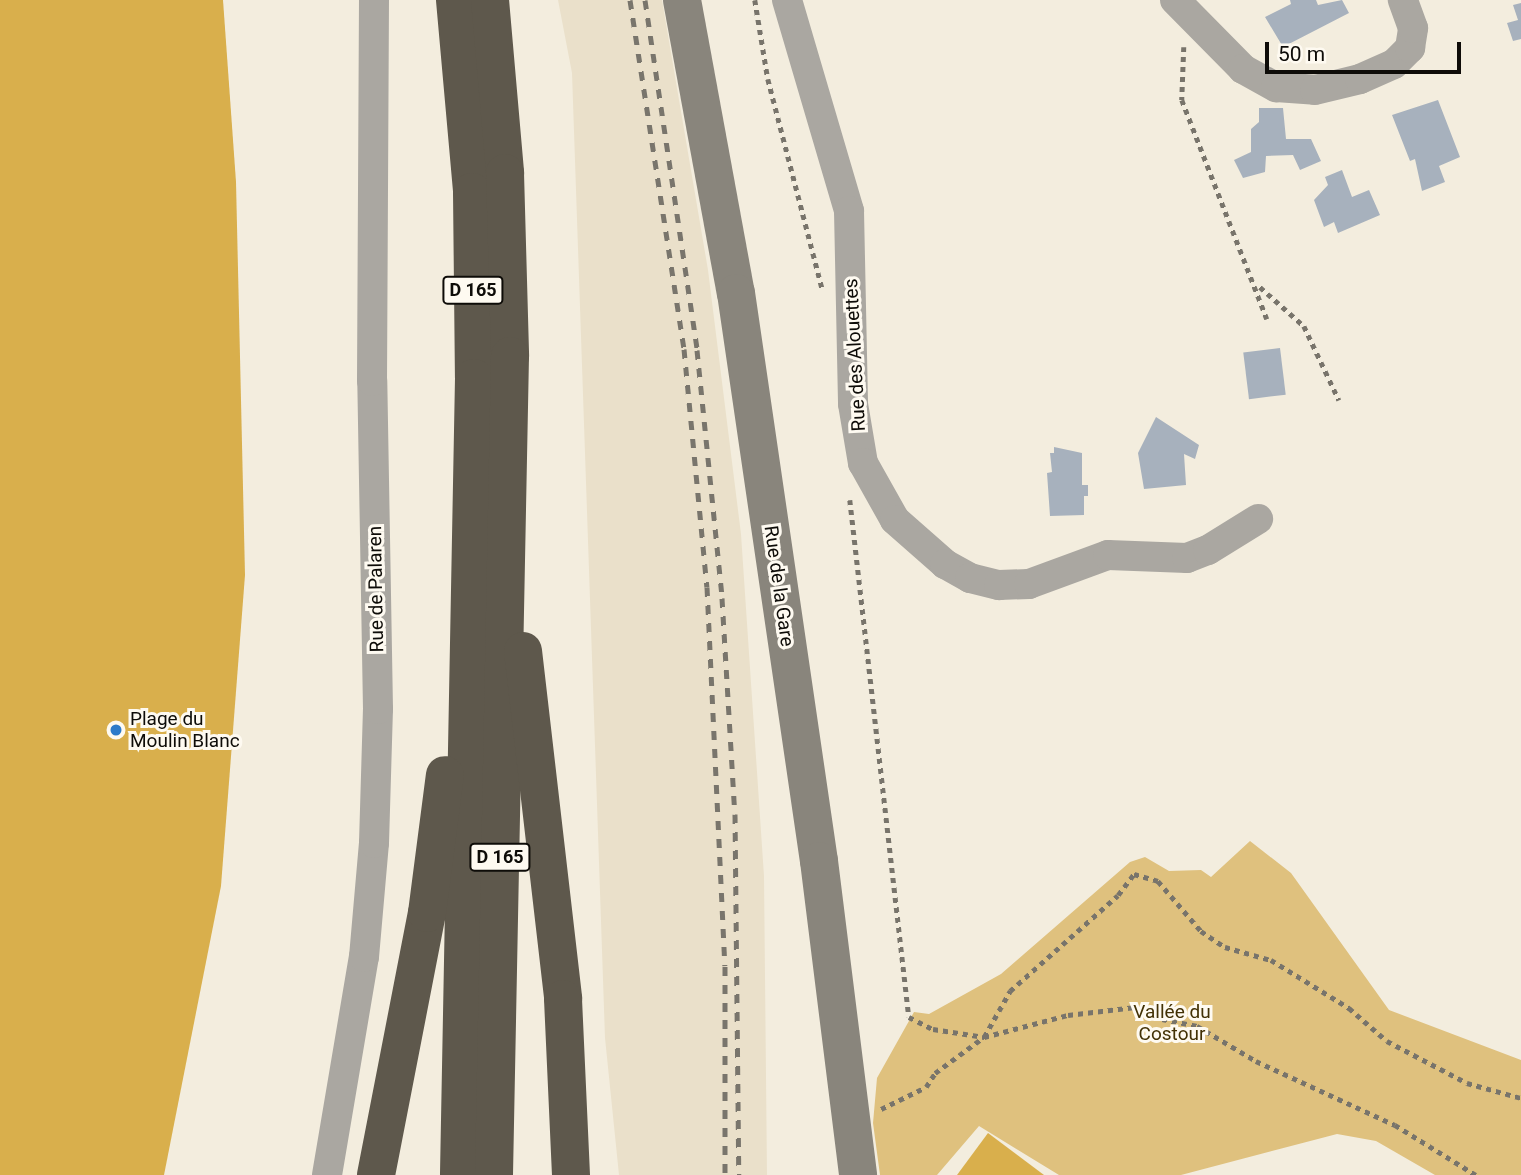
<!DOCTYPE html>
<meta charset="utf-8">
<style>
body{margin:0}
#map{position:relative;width:1521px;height:1175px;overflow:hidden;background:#f3edde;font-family:Roboto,sans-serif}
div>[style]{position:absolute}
.built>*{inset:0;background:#eae0ca}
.green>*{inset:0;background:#dfc17e}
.water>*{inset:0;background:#d9af4c}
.building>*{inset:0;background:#a7b1bd;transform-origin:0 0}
.path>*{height:4.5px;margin-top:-2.25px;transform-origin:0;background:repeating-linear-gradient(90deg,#78746b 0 5px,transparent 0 10px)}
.street>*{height:30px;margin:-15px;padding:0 15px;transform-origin:15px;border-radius:15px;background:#aaa7a1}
.secondary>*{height:38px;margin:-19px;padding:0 19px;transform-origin:19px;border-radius:19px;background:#89857c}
.highway>*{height:38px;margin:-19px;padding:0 19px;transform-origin:19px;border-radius:19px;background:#5e584c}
.rail>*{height:5px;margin-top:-2.5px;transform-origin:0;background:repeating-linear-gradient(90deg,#79756c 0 9px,transparent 0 18px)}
.dots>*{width:19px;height:19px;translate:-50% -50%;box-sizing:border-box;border:4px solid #fefaf1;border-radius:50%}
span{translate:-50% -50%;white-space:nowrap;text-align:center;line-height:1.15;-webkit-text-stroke:6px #fefaf1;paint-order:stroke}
.shield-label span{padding:2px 5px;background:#fefaf1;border:2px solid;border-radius:5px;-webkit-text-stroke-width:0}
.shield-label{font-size:18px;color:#0e0c08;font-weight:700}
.street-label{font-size:19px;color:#0e0c08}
.poi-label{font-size:19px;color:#0e0c08}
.left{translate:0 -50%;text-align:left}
.park-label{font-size:19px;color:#423105}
.scale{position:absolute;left:1265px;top:42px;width:196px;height:32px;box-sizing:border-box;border:4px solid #0e0c08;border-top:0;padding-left:9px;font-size:21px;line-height:24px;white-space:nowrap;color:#0e0c08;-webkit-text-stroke:5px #fefaf1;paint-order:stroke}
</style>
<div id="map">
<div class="built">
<div style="clip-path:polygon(558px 0,662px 0,708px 270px,741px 534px,764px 876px,767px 1175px,619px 1175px,605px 1038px,572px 73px)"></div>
</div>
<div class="green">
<div style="clip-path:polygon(1250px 841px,1291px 873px,1389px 1010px,1521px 1060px,1521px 1175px,1435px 1175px,1376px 1141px,1337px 1134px,1181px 1175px,1059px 1175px,979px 1126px,937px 1175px,880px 1175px,873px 1123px,877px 1078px,914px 1012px,929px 1014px,1001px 974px,1130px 862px,1145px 857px,1169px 871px,1201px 870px,1211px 877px)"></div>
</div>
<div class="water">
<div style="clip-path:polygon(0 0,223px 0,236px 182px,245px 575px,221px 886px,164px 1175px,0 1175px)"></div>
<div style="clip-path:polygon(988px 1133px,1044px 1175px,957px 1175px)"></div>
</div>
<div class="building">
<div style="clip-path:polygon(1290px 0,1316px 0,1318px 5px,1342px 0,1349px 13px,1283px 47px,1265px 17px,1291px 4px)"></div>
<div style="clip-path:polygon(1521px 3px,1521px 39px,1513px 41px,1507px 23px,1518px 20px,1513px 5px)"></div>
<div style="clip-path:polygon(1438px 100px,1460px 157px,1439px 166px,1445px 182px,1422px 191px,1415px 159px,1410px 161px,1392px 115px)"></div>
<div style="clip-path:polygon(1259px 108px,1283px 108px,1286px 139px,1311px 139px,1321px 161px,1300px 170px,1293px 155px,1266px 156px,1265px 172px,1243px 178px,1234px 160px,1251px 152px,1251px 129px,1259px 122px)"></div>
<div style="clip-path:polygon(1342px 170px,1352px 197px,1369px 190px,1380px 215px,1338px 233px,1334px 222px,1324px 227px,1314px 200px,1328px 185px,1325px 177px)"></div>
<div style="left:1280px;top:348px;width:47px;height:37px;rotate:83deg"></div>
<div style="clip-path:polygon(1156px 417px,1199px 445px,1195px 459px,1184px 454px,1186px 485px,1144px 489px,1138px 453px)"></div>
<div style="clip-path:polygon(1054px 447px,1082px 453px,1082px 485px,1088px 485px,1088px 496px,1084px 496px,1084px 515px,1050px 516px,1047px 473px,1052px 472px,1050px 453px,1054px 453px)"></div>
</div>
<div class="path">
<div style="left:755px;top:0;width:80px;rotate:80.7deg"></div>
<div style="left:768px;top:79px;width:216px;rotate:75.5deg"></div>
<div style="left:1184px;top:47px;width:53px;rotate:92.2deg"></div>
<div style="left:1182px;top:100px;width:235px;rotate:68.8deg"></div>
<div style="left:1260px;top:287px;width:59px;rotate:41.6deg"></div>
<div style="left:1304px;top:326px;width:82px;rotate:64.7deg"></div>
<div style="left:850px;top:500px;width:520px;rotate:83.49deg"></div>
<div style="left:909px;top:1017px;width:27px;rotate:27deg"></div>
<div style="left:933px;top:1029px;width:52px;rotate:8.9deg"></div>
<div style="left:984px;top:1037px;width:87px;rotate:-14.7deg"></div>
<div style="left:1068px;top:1015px;width:68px;rotate:-6.7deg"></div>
<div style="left:1136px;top:1007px;width:29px;rotate:25deg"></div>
<div style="left:1162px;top:1019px;width:36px;rotate:11deg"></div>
<div style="left:1197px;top:1026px;width:69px;rotate:30.7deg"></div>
<div style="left:1256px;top:1061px;width:153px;rotate:24.7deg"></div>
<div style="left:1395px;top:1125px;width:95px;rotate:31.7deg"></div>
<div style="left:881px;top:1109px;width:50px;rotate:-26.1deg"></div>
<div style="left:926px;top:1087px;width:17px;rotate:-57deg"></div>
<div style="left:935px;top:1073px;width:61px;rotate:-36.3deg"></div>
<div style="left:984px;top:1037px;width:53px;rotate:-60.5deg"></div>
<div style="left:1010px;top:991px;width:144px;rotate:-41.6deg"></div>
<div style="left:1118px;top:895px;width:26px;rotate:-53deg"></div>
<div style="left:1134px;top:874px;width:25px;rotate:16deg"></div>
<div style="left:1158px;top:881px;width:66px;rotate:49.3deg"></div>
<div style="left:1201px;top:931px;width:29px;rotate:34deg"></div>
<div style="left:1225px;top:947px;width:48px;rotate:15.8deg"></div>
<div style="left:1271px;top:960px;width:92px;rotate:31.6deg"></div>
<div style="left:1349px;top:1008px;width:50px;rotate:41deg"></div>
<div style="left:1387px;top:1041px;width:90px;rotate:27.7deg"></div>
<div style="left:1467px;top:1083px;width:56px;rotate:15.5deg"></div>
</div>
<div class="street">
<div style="left:787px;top:0;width:220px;rotate:73.6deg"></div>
<div style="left:849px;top:211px;width:193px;rotate:88.8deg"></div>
<div style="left:853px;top:404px;width:60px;rotate:80.4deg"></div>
<div style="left:863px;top:463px;width:65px;rotate:60.7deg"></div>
<div style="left:895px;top:520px;width:67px;rotate:41.3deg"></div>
<div style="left:945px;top:564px;width:29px;rotate:29deg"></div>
<div style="left:970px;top:578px;width:30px;rotate:14deg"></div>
<div style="left:999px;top:585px;width:30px;rotate:-2deg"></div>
<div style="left:1029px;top:584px;width:84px;rotate:-20.2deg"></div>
<div style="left:1108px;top:555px;width:79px;rotate:2.2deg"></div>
<div style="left:1187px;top:558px;width:22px;rotate:-21deg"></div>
<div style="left:1208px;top:550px;width:59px;rotate:-31.8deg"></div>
<div style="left:1175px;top:0;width:97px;rotate:45.4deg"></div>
<div style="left:1243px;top:69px;width:38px;rotate:29deg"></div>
<div style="left:1276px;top:87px;width:39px;rotate:4deg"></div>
<div style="left:1315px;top:90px;width:46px;rotate:-13.7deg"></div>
<div style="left:1360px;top:79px;width:37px;rotate:-24deg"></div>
<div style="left:1394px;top:64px;width:23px;rotate:-45deg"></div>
<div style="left:1410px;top:48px;width:20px;rotate:-81deg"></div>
<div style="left:1413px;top:28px;width:30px;rotate:-110deg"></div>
<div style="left:327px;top:1175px;width:221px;rotate:-80.4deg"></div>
<div style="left:364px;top:957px;width:114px;rotate:-85deg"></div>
<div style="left:374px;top:843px;width:134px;rotate:-88.3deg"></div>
<div style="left:378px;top:709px;width:328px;rotate:-91deg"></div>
<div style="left:372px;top:381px;width:381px;rotate:-89.7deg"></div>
</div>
<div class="secondary">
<div style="left:682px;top:0;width:298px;rotate:79.6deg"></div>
<div style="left:736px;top:293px;width:574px;rotate:81.69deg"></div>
<div style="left:819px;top:861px;width:316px;rotate:82.9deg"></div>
</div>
<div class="highway">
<div style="left:455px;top:0;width:193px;rotate:84.9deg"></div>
<div style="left:472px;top:192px;width:186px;rotate:89.4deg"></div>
<div style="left:474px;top:378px;width:797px;rotate:91.08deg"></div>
<div style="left:490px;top:0;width:174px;rotate:85deg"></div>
<div style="left:505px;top:173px;width:183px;rotate:88.4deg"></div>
<div style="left:510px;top:356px;width:819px;rotate:91.12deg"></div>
<div style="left:523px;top:651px;width:350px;rotate:83.4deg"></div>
<div style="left:563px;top:999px;width:176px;rotate:87.4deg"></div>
<div style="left:376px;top:1175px;width:267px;rotate:-79deg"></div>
<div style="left:427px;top:913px;width:139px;rotate:-82.6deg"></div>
</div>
<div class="rail">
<div style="left:630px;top:0;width:353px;rotate:81.2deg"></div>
<div style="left:684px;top:349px;width:239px;rotate:84.5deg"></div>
<div style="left:707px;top:587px;width:379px;rotate:87.3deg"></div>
<div style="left:725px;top:966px;width:209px;rotate:90deg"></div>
<div style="left:645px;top:0;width:354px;rotate:81.5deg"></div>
<div style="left:697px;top:350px;width:249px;rotate:84.2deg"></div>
<div style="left:722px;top:598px;width:216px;rotate:86.6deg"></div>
<div style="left:735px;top:814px;width:361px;rotate:89.4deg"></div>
</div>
<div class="dots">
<div style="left:116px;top:730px;background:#2d7bca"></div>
</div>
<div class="shield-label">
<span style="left:473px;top:290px">D 165</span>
<span style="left:500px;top:857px">D 165</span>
</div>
<div class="street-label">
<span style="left:855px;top:355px;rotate:-93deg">Rue des Alouettes</span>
<span style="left:779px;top:586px;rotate:82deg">Rue de la Gare</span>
<span style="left:376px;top:589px;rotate:-91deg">Rue de Palaren</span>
</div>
<div class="poi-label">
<span class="left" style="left:130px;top:730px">Plage du<br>Moulin Blanc</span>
</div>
<div class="park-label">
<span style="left:1172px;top:1023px">Vallée du<br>Costour</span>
</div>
<div class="scale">50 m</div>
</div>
